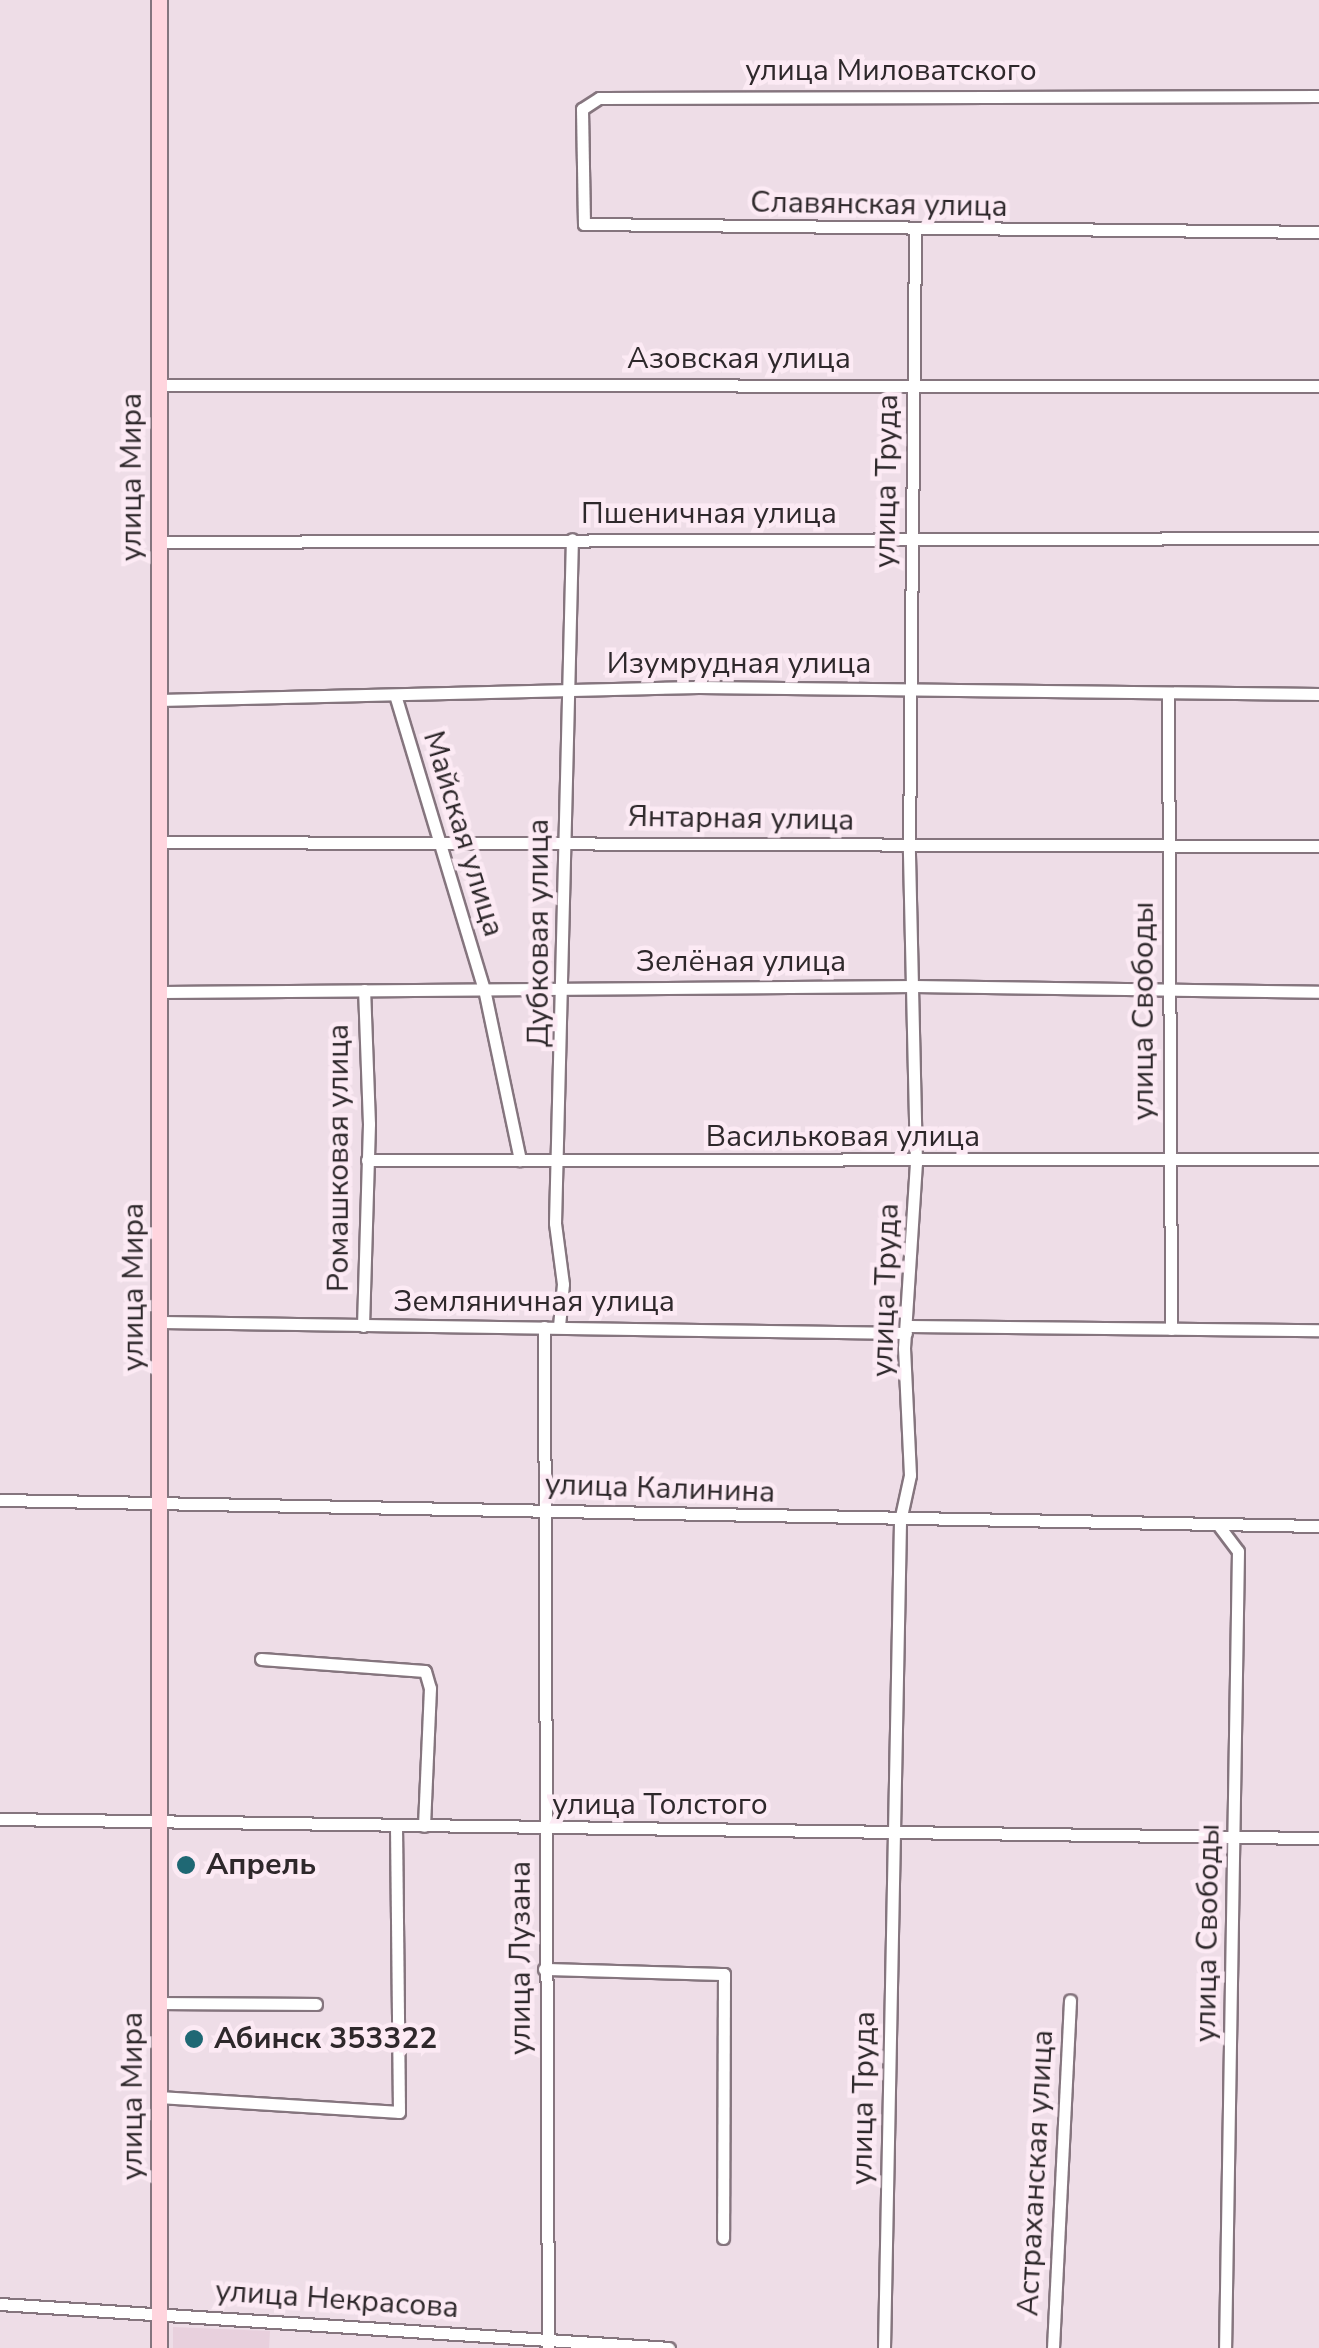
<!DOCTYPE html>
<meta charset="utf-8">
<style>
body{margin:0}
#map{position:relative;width:1319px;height:2348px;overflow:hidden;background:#eedde7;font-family:"Nunito Sans",sans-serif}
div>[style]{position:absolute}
.built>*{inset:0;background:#e8d0dd}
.roads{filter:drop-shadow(2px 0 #85757e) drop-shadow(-2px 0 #85757e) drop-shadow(0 2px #85757e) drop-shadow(0 -2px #85757e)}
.street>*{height:11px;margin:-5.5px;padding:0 5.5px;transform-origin:5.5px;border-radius:5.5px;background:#fff}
.secondary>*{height:15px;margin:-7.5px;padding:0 7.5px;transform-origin:7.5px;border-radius:7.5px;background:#ffd5de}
.dots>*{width:28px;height:28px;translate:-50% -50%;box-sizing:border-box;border:5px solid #fceaf4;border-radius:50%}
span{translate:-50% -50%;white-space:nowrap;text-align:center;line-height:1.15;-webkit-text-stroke:9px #fceaf4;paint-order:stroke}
.street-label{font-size:30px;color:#2e282b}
.poi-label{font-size:30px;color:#2e282b;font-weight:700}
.left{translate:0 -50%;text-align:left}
</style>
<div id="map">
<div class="built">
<div style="clip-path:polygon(173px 2327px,270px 2331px,269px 2348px,173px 2348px)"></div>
</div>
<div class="roads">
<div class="street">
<div style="left:1319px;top:96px;width:720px;rotate:179.84deg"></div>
<div style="left:599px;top:98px;width:20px;rotate:147deg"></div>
<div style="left:582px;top:109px;width:115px;rotate:89deg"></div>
<div style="left:584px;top:224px;width:735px;rotate:0.62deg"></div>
<div style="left:159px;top:385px;width:1160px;rotate:0.05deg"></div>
<div style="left:159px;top:542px;width:1160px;rotate:-0.2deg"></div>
<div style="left:1168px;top:693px;width:636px;rotate:89.73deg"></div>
<div style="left:396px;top:698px;width:304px;rotate:73.2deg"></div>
<div style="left:484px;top:989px;width:175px;rotate:78.1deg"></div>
<div style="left:159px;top:700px;width:540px;rotate:-1.38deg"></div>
<div style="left:699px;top:687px;width:620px;rotate:0.65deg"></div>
<div style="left:161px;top:842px;width:1158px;rotate:0.2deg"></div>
<div style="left:162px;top:992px;width:752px;rotate:-0.46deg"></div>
<div style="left:914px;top:986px;width:405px;rotate:0.8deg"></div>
<div style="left:367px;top:1160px;width:952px;rotate:-0.06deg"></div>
<div style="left:162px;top:1322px;width:744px;rotate:0.85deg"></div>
<div style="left:363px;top:1326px;width:202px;rotate:-88.3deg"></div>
<div style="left:369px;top:1124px;width:134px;rotate:-92.1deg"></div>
<div style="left:559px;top:1326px;width:42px;rotate:-84.6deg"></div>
<div style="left:563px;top:1284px;width:62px;rotate:-97.5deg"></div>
<div style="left:555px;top:1223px;width:684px;rotate:-88.58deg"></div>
<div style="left:909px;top:1326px;width:410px;rotate:0.6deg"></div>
<div style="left:544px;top:1327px;width:1021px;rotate:89.78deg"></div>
<div style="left:0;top:1500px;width:1319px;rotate:1.13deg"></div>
<div style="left:1219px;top:1526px;width:31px;rotate:53deg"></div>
<div style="left:1238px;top:1551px;width:797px;rotate:90.93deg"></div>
<div style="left:261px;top:1659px;width:164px;rotate:4.2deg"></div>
<div style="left:425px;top:1671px;width:18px;rotate:74deg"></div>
<div style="left:430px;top:1688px;width:138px;rotate:92.5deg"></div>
<div style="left:0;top:1819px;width:1319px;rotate:0.83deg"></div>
<div style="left:544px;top:1969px;width:180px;rotate:1.6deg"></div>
<div style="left:724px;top:1974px;width:264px;rotate:90.2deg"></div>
<div style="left:161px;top:2003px;width:155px;rotate:0.4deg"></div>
<div style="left:160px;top:2097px;width:239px;rotate:3.6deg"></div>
<div style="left:399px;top:2112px;width:286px;rotate:-90.6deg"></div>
<div style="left:0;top:2304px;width:670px;rotate:3.76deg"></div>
<div style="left:884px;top:2348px;width:827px;rotate:-88.89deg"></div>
<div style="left:900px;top:1521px;width:47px;rotate:-77.7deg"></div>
<div style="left:910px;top:1475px;width:127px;rotate:-92.7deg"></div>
<div style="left:904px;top:1348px;width:185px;rotate:-86.3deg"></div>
<div style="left:916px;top:1163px;width:315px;rotate:-91.3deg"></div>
<div style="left:909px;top:848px;width:616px;rotate:-89.44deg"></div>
<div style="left:1053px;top:2348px;width:348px;rotate:-87.2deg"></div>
</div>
<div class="secondary">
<div style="left:159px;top:0;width:2348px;rotate:90deg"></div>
</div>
</div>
<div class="dots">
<div style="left:186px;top:1865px;background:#1f6874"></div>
<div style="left:194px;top:2039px;background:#1f6874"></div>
</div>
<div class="street-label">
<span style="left:891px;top:71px">улица Миловатского</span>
<span style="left:879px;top:205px;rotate:1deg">Славянская улица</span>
<span style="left:739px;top:359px">Азовская улица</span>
<span style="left:132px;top:477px;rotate:-90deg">улица Мира</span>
<span style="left:887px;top:481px;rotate:-89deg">улица Труда</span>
<span style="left:709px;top:514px">Пшеничная улица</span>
<span style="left:739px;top:664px">Изумрудная улица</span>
<span style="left:741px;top:819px;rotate:1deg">Янтарная улица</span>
<span style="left:463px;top:834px;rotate:73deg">Майская улица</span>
<span style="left:539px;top:933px;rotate:-90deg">Дубковая улица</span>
<span style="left:741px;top:962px">Зелёная улица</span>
<span style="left:1144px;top:1011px;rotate:-90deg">улица Свободы</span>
<span style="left:843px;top:1137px">Васильковая улица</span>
<span style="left:339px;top:1158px;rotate:-90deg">Ромашковая улица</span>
<span style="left:134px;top:1287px;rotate:-90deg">улица Мира</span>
<span style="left:886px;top:1290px;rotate:-88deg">улица Труда</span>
<span style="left:534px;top:1302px">Земляничная улица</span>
<span style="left:660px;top:1489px;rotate:2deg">улица Калинина</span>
<span style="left:660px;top:1805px">улица Толстого</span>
<span style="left:1208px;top:1933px;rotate:-89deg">улица Свободы</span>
<span style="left:521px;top:1958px;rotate:-90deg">улица Лузана</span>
<span style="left:133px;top:2096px;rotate:-90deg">улица Мира</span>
<span style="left:864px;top:2098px;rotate:-89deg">улица Труда</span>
<span style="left:1036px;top:2173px;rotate:-87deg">Астраханская улица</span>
<span style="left:337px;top:2300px;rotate:4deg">улица Некрасова</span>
</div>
<div class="poi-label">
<span class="left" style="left:206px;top:1865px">Апрель</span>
<span class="left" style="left:214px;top:2039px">Абинск 353322</span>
</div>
</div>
